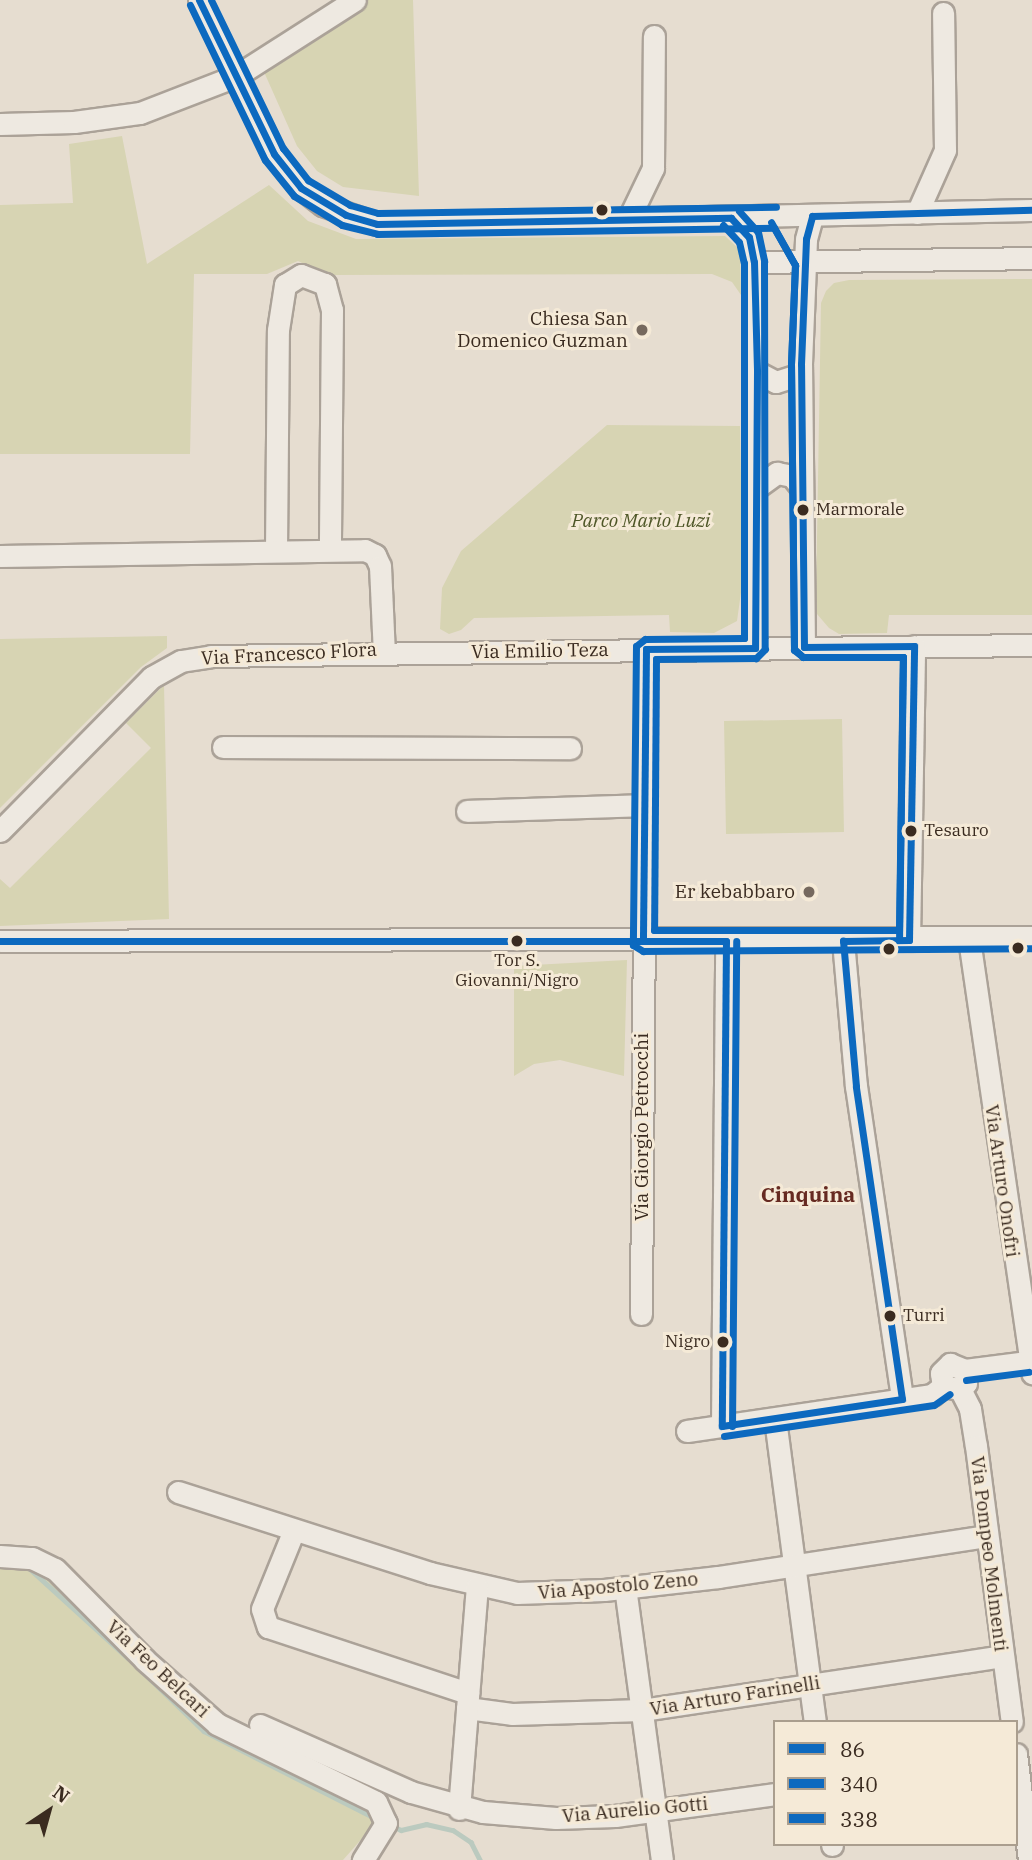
<!DOCTYPE html>
<style>
body{margin:0}
#map{position:relative;width:1032px;height:1860px;overflow:hidden;background:#e6ddd0;font-family:"IBM Plex Serif",serif}
div>[style]{position:absolute}
.green>*{inset:0;background:#d7d4b3;transform-origin:0 0}
.stream>*{height:4.5px;margin:-2.25px;padding:0 2.25px;transform-origin:2.25px;border-radius:2.25px;background:#bbcabf}
.roads{filter:drop-shadow(2px 0 #aba298) drop-shadow(-2px 0 #aba298) drop-shadow(0 2px #aba298) drop-shadow(0 -2px #aba298)}
.minor>*{height:21px;margin:-10.5px;padding:0 10.5px;transform-origin:10.5px;border-radius:10.5px;background:#eee9e1}
.bus-1>*{height:7px;margin:-3.5px;padding:0 3.5px;transform-origin:3.5px;border-radius:3.5px;background:#0c69bf}
.bus-2>*{height:7px;margin:-3.5px;padding:0 3.5px;transform-origin:3.5px;border-radius:3.5px;background:#0c69bf}
.bus-3>*{height:7px;margin:-3.5px;padding:0 3.5px;transform-origin:3.5px;border-radius:3.5px;background:#0c69bf}
.dots>*{width:19px;height:19px;translate:-50% -50%;box-sizing:border-box;border:4px solid #f5ead7;border-radius:50%}
span{translate:-50% -50%;white-space:nowrap;text-align:center;line-height:1.15;-webkit-text-stroke:6px #f5ead7;paint-order:stroke}
.bus-label{font-size:17px;color:#3a2b20}
.left{translate:0 -50%;text-align:left}
.right{translate:-100% -50%;text-align:right}
.poi-label{font-size:19px;color:#3a2b20}
.park-label{font-size:19px;color:#4e5627;font-style:italic}
.street-label{font-size:19px;color:#3a2b20}
.neighbourhood-label{font-size:21px;color:#662a21;font-weight:700}
.legend{position:absolute;left:773px;top:1720px;width:245px;height:126px;box-sizing:border-box;background:#f5ead7;border:2px solid #aa9e8e;margin:0;padding:9px 12px;list-style:none;font-size:21px;color:#3a2b20}
.legend li{display:flex;align-items:center;gap:14px;height:35px}
.legend b{width:35px;border:2px solid #aa9e8e}
.north{position:absolute;left:14px;top:1776px;width:70px;height:70px;-webkit-text-stroke:5px #f5ead7;paint-order:stroke;rotate:36deg;font-size:19px;font-weight:700;line-height:28px;text-align:center;color:#3a2b20}
.north::after{content:'';display:block;margin:auto;width:24px;height:32px;background:#3a2b20;clip-path:polygon(50% 0,100% 100%,50% 72%,0 100%)}
</style>
<div id="map">
<div class="green">
<div style="clip-path:polygon(365px 0,413px 0,419px 196px,343px 187px,317px 171px,297px 146px,260px 63px,333px 29px)"></div>
<div style="clip-path:polygon(122px 136px,147px 264px,269px 185px,308px 221px,356px 239px,725px 236px,740px 250px,741px 295px,732px 282px,712px 274px,328px 275px,298px 261px,267px 274px,194px 274px,190px 454px,0 454px,0 205px,73px 203px,69px 144px)"></div>
<div style="clip-path:polygon(1032px 279px,1032px 615px,889px 615px,887px 633px,839px 634px,829px 628px,817px 614px,816px 597px,821px 303px,826px 291px,834px 283px,849px 280px)"></div>
<div style="clip-path:polygon(607px 425px,740px 426px,743px 578px,737px 621px,714px 633px,670px 632px,669px 615px,474px 618px,461px 630px,449px 634px,440px 629px,442px 588px,461px 551px)"></div>
<div style="clip-path:polygon(167px 636px,167px 648px,141px 667px,0 808px,0 639px)"></div>
<div style="clip-path:polygon(164px 685px,169px 919px,0 926px,0 879px,10px 888px,151px 748px,126px 723px)"></div>
<div style="left:842px;top:719px;width:113px;height:118px;rotate:89deg"></div>
<div style="clip-path:polygon(627px 960px,624px 1076px,560px 1060px,534px 1064px,514px 1076px,514px 966px)"></div>
<div style="clip-path:polygon(0 1559px,33px 1562px,211px 1728px,368px 1805px,374px 1825px,343px 1860px,0 1860px)"></div>
</div>
<div class="stream">
<div style="left:29px;top:1568px;width:134px;rotate:42.3deg"></div>
<div style="left:140px;top:1669px;width:89px;rotate:44.1deg"></div>
<div style="left:204px;top:1731px;width:192px;rotate:27deg"></div>
<div style="left:393px;top:1826px;width:9px;rotate:27deg"></div>
<div style="left:401px;top:1830px;width:26px;rotate:-13deg"></div>
<div style="left:426px;top:1824px;width:28px;rotate:13deg"></div>
<div style="left:453px;top:1830px;width:22px;rotate:34deg"></div>
<div style="left:471px;top:1842px;width:20px;rotate:63deg"></div>
</div>
<div class="roads">
<div class="minor">
<div style="left:199px;top:0;width:171px;rotate:64deg"></div>
<div style="left:274px;top:154px;width:43px;rotate:51.5deg"></div>
<div style="left:301px;top:188px;width:28px;rotate:38deg"></div>
<div style="left:323px;top:205px;width:57px;rotate:19.4deg"></div>
<div style="left:377px;top:224px;width:655px;rotate:-1.22deg"></div>
<div style="left:0;top:124px;width:74px;rotate:-1.5deg"></div>
<div style="left:74px;top:122px;width:67px;rotate:-7.8deg"></div>
<div style="left:140px;top:113px;width:103px;rotate:-21.1deg"></div>
<div style="left:236px;top:76px;width:141px;rotate:-32.6deg"></div>
<div style="left:917px;top:213px;width:69px;rotate:-66deg"></div>
<div style="left:945px;top:150px;width:137px;rotate:-90.8deg"></div>
<div style="left:731px;top:218px;width:26px;rotate:47deg"></div>
<div style="left:749px;top:237px;width:25px;rotate:79deg"></div>
<div style="left:754px;top:262px;width:386px;rotate:89.9deg"></div>
<div style="left:628px;top:220px;width:58px;rotate:-64.3deg"></div>
<div style="left:653px;top:168px;width:132px;rotate:-89.6deg"></div>
<div style="left:754px;top:262px;width:278px;rotate:-0.8deg"></div>
<div style="left:757px;top:372px;width:21px;rotate:28deg"></div>
<div style="left:776px;top:382px;width:26px;rotate:-18deg"></div>
<div style="left:756px;top:488px;width:26px;rotate:-36deg"></div>
<div style="left:777px;top:473px;width:15px;rotate:11deg"></div>
<div style="left:792px;top:476px;width:16px;rotate:52deg"></div>
<div style="left:276px;top:551px;width:221px;rotate:-89.5deg"></div>
<div style="left:278px;top:330px;width:46px;rotate:-81.2deg"></div>
<div style="left:285px;top:285px;width:19px;rotate:-32deg"></div>
<div style="left:301px;top:275px;width:26px;rotate:21deg"></div>
<div style="left:325px;top:284px;width:27px;rotate:75deg"></div>
<div style="left:332px;top:310px;width:240px;rotate:90.5deg"></div>
<div style="left:0;top:556px;width:365px;rotate:-0.9deg"></div>
<div style="left:365px;top:550px;width:11px;rotate:27deg"></div>
<div style="left:375px;top:555px;width:12px;rotate:66deg"></div>
<div style="left:380px;top:566px;width:87px;rotate:87.4deg"></div>
<div style="left:804px;top:647px;width:283px;rotate:-90.6deg"></div>
<div style="left:801px;top:364px;width:125px;rotate:-87.7deg"></div>
<div style="left:806px;top:239px;width:24px;rotate:-75deg"></div>
<div style="left:223px;top:747px;width:347px;rotate:0.2deg"></div>
<div style="left:467px;top:811px;width:177px;rotate:-1.9deg"></div>
<div style="left:0;top:831px;width:216px;rotate:-45.4deg"></div>
<div style="left:152px;top:677px;width:33px;rotate:-29deg"></div>
<div style="left:181px;top:661px;width:30px;rotate:-9deg"></div>
<div style="left:211px;top:656px;width:821px;rotate:-0.77deg"></div>
<div style="left:969px;top:939px;width:439px;rotate:81.7deg"></div>
<div style="left:909px;top:940px;width:294px;rotate:-89deg"></div>
<div style="left:0;top:941px;width:1032px;rotate:-0.22deg"></div>
<div style="left:843px;top:941px;width:146px;rotate:84.9deg"></div>
<div style="left:856px;top:1086px;width:316px;rotate:81.6deg"></div>
<div style="left:641px;top:1314px;width:665px;rotate:-89.57deg"></div>
<div style="left:965px;top:1370px;width:13px;rotate:86deg"></div>
<div style="left:966px;top:1383px;width:8px;rotate:135deg"></div>
<div style="left:960px;top:1389px;width:17px;rotate:-170deg"></div>
<div style="left:943px;top:1386px;width:13px;rotate:-99deg"></div>
<div style="left:941px;top:1373px;width:13px;rotate:-45deg"></div>
<div style="left:950px;top:1364px;width:16px;rotate:22deg"></div>
<div style="left:965px;top:1370px;width:63px;rotate:-7.4deg"></div>
<div style="left:960px;top:1389px;width:22px;rotate:63deg"></div>
<div style="left:970px;top:1409px;width:37px;rotate:81deg"></div>
<div style="left:976px;top:1446px;width:278px;rotate:82.6deg"></div>
<div style="left:775px;top:1419px;width:306px;rotate:82.5deg"></div>
<div style="left:722px;top:1426px;width:485px;rotate:-89.5deg"></div>
<div style="left:687px;top:1431px;width:248px;rotate:-8.4deg"></div>
<div style="left:932px;top:1395px;width:14px;rotate:-39deg"></div>
<div style="left:178px;top:1492px;width:265px;rotate:17.8deg"></div>
<div style="left:430px;top:1573px;width:89px;rotate:12.9deg"></div>
<div style="left:517px;top:1593px;width:87px;rotate:-2deg"></div>
<div style="left:604px;top:1590px;width:115px;rotate:-6.5deg"></div>
<div style="left:718px;top:1577px;width:272px;rotate:-8.7deg"></div>
<div style="left:294px;top:1530px;width:85px;rotate:112.1deg"></div>
<div style="left:262px;top:1609px;width:19px;rotate:72deg"></div>
<div style="left:268px;top:1627px;width:211px;rotate:18.3deg"></div>
<div style="left:0;top:1556px;width:32px;rotate:4deg"></div>
<div style="left:32px;top:1558px;width:25px;rotate:26deg"></div>
<div style="left:55px;top:1569px;width:128px;rotate:45.3deg"></div>
<div style="left:145px;top:1660px;width:96px;rotate:41.6deg"></div>
<div style="left:217px;top:1724px;width:177px;rotate:26.1deg"></div>
<div style="left:376px;top:1802px;width:23px;rotate:65deg"></div>
<div style="left:386px;top:1823px;width:44px;rotate:121.9deg"></div>
<div style="left:625px;top:1587px;width:275px;rotate:82.3deg"></div>
<div style="left:467px;top:1708px;width:45px;rotate:7.6deg"></div>
<div style="left:512px;top:1714px;width:130px;rotate:-1.8deg"></div>
<div style="left:642px;top:1710px;width:364px;rotate:-8.5deg"></div>
<div style="left:260px;top:1725px;width:165px;rotate:23.9deg"></div>
<div style="left:411px;top:1792px;width:75px;rotate:15.5deg"></div>
<div style="left:483px;top:1812px;width:73px;rotate:4.7deg"></div>
<div style="left:556px;top:1818px;width:59px;rotate:-1.9deg"></div>
<div style="left:615px;top:1816px;width:162px;rotate:-7.8deg"></div>
<div style="left:1016px;top:1754px;width:107px;rotate:83deg"></div>
<div style="left:459px;top:1809px;width:223px;rotate:-85.4deg"></div>
<div style="left:832px;top:1844px;width:1px;rotate:90deg"></div>
</div>
</div>
<div class="bus-1">
<div style="left:199px;top:0;width:171px;rotate:64deg"></div>
<div style="left:274px;top:154px;width:43px;rotate:51.5deg"></div>
<div style="left:301px;top:188px;width:52px;rotate:31deg"></div>
<div style="left:346px;top:215px;width:32px;rotate:16deg"></div>
<div style="left:377px;top:224px;width:354px;rotate:-1deg"></div>
<div style="left:731px;top:218px;width:26px;rotate:47deg"></div>
<div style="left:749px;top:237px;width:25px;rotate:79deg"></div>
<div style="left:754px;top:262px;width:110px;rotate:88.4deg"></div>
<div style="left:757px;top:372px;width:276px;rotate:90.4deg"></div>
<div style="left:755px;top:648px;width:109px;rotate:179.5deg"></div>
<div style="left:646px;top:649px;width:292px;rotate:90.6deg"></div>
<div style="left:0;top:941px;width:726px"></div>
<div style="left:726px;top:941px;width:485px;rotate:90.5deg"></div>
<div style="left:722px;top:1426px;width:182px;rotate:-8.5deg"></div>
<div style="left:902px;top:1399px;width:316px;rotate:-98.4deg"></div>
<div style="left:856px;top:1086px;width:146px;rotate:-95.1deg"></div>
<div style="left:843px;top:941px;width:66px;rotate:-0.9deg"></div>
<div style="left:909px;top:940px;width:294px;rotate:-89deg"></div>
<div style="left:914px;top:646px;width:110px;rotate:179.5deg"></div>
<div style="left:804px;top:647px;width:283px;rotate:-90.6deg"></div>
<div style="left:801px;top:364px;width:125px;rotate:-87.7deg"></div>
<div style="left:806px;top:239px;width:24px;rotate:-75deg"></div>
<div style="left:812px;top:216px;width:220px;rotate:-1.6deg"></div>
</div>
<div class="bus-2">
<div style="left:190px;top:5px;width:172px;rotate:64.2deg"></div>
<div style="left:265px;top:160px;width:46px;rotate:51.1deg"></div>
<div style="left:294px;top:196px;width:56px;rotate:31.1deg"></div>
<div style="left:342px;top:225px;width:36px;rotate:14deg"></div>
<div style="left:377px;top:234px;width:397px;rotate:-0.9deg"></div>
<div style="left:774px;top:228px;width:43px;rotate:60.4deg"></div>
<div style="left:795px;top:265px;width:99px;rotate:92.3deg"></div>
<div style="left:791px;top:364px;width:286px;rotate:89.4deg"></div>
<div style="left:794px;top:650px;width:11px;rotate:38deg"></div>
<div style="left:803px;top:657px;width:100px"></div>
<div style="left:903px;top:657px;width:283px;rotate:90.8deg"></div>
<div style="left:723px;top:225px;width:23px;rotate:47deg"></div>
<div style="left:739px;top:242px;width:22px;rotate:77deg"></div>
<div style="left:744px;top:263px;width:375px;rotate:90deg"></div>
<div style="left:744px;top:638px;width:99px;rotate:179.4deg"></div>
<div style="left:645px;top:639px;width:11px;rotate:142deg"></div>
<div style="left:636px;top:646px;width:299px;rotate:90.6deg"></div>
<div style="left:633px;top:945px;width:12px;rotate:31deg"></div>
<div style="left:643px;top:951px;width:389px;rotate:-0.4deg"></div>
<div style="left:966px;top:1380px;width:63px;rotate:-7.4deg"></div>
<div style="left:732px;top:1426px;width:485px;rotate:-89.5deg"></div>
<div style="left:724px;top:1436px;width:212px;rotate:-8.4deg"></div>
<div style="left:934px;top:1405px;width:19px;rotate:-35deg"></div>
</div>
<div class="bus-3">
<div style="left:211px;top:0;width:165px;rotate:64.1deg"></div>
<div style="left:283px;top:148px;width:41px;rotate:52deg"></div>
<div style="left:308px;top:180px;width:49px;rotate:30.8deg"></div>
<div style="left:350px;top:205px;width:29px;rotate:16deg"></div>
<div style="left:378px;top:213px;width:398px;rotate:-0.9deg"></div>
<div style="left:739px;top:211px;width:28px;rotate:48deg"></div>
<div style="left:758px;top:232px;width:30px;rotate:78deg"></div>
<div style="left:764px;top:261px;width:388px;rotate:89.9deg"></div>
<div style="left:765px;top:649px;width:13px;rotate:135deg"></div>
<div style="left:756px;top:658px;width:100px;rotate:179.4deg"></div>
<div style="left:656px;top:659px;width:271px;rotate:90.4deg"></div>
<div style="left:654px;top:930px;width:245px"></div>
<div style="left:899px;top:930px;width:273px;rotate:-89.2deg"></div>
<div style="left:903px;top:657px;width:100px;rotate:180deg"></div>
<div style="left:803px;top:657px;width:12px;rotate:-138deg"></div>
<div style="left:794px;top:649px;width:285px;rotate:-90.6deg"></div>
<div style="left:791px;top:364px;width:99px;rotate:-87.7deg"></div>
<div style="left:795px;top:265px;width:49px;rotate:-119.2deg"></div>
</div>
<div class="dots">
<div style="left:602px;top:210px;background:#3a2b20"></div>
<div style="left:642px;top:330px;background:#76695e"></div>
<div style="left:803px;top:510px;background:#3a2b20"></div>
<div style="left:911px;top:831px;background:#3a2b20"></div>
<div style="left:809px;top:892px;background:#76695e"></div>
<div style="left:517px;top:941px;background:#3a2b20"></div>
<div style="left:1018px;top:948px;background:#3a2b20"></div>
<div style="left:889px;top:949px;background:#3a2b20"></div>
<div style="left:890px;top:1316px;background:#3a2b20"></div>
<div style="left:723px;top:1342px;background:#3a2b20"></div>
</div>
<div class="bus-label">
<span class="left" style="left:816px;top:510px">Marmorale</span>
<span class="left" style="left:924px;top:831px">Tesauro</span>
<span style="left:517px;top:971px">Tor S.<br>Giovanni/Nigro</span>
<span class="left" style="left:903px;top:1316px">Turri</span>
<span class="right" style="left:710px;top:1342px">Nigro</span>
</div>
<div class="poi-label">
<span class="right" style="left:628px;top:330px">Chiesa San<br>Domenico Guzman</span>
<span class="right" style="left:795px;top:892px">Er kebabbaro</span>
</div>
<div class="park-label">
<span style="left:641px;top:521px">Parco Mario Luzi</span>
</div>
<div class="street-label">
<span style="left:540px;top:651px;rotate:-1deg">Via Emilio Teza</span>
<span style="left:289px;top:654px;rotate:-3deg">Via Francesco Flora</span>
<span style="left:642px;top:1127px;rotate:-90deg">Via Giorgio Petrocchi</span>
<span style="left:1002px;top:1181px;rotate:82deg">Via Arturo Onofri</span>
<span style="left:989px;top:1554px;rotate:83deg">Via Pompeo Molmenti</span>
<span style="left:618px;top:1586px;rotate:-5deg">Via Apostolo Zeno</span>
<span style="left:158px;top:1669px;rotate:43deg">Via Feo Belcari</span>
<span style="left:735px;top:1696px;rotate:-9deg">Via Arturo Farinelli</span>
<span style="left:635px;top:1810px;rotate:-5deg">Via Aurelio Gotti</span>
</div>
<div class="neighbourhood-label">
<span style="left:808px;top:1194px">Cinquina</span>
</div>
<ul class="legend">
<li><b style="height:9px;background:#0c69bf"></b>86</li>
<li><b style="height:9px;background:#0c69bf"></b>340</li>
<li><b style="height:9px;background:#0c69bf"></b>338</li>
</ul>
<div class="north">N</div>
</div>
